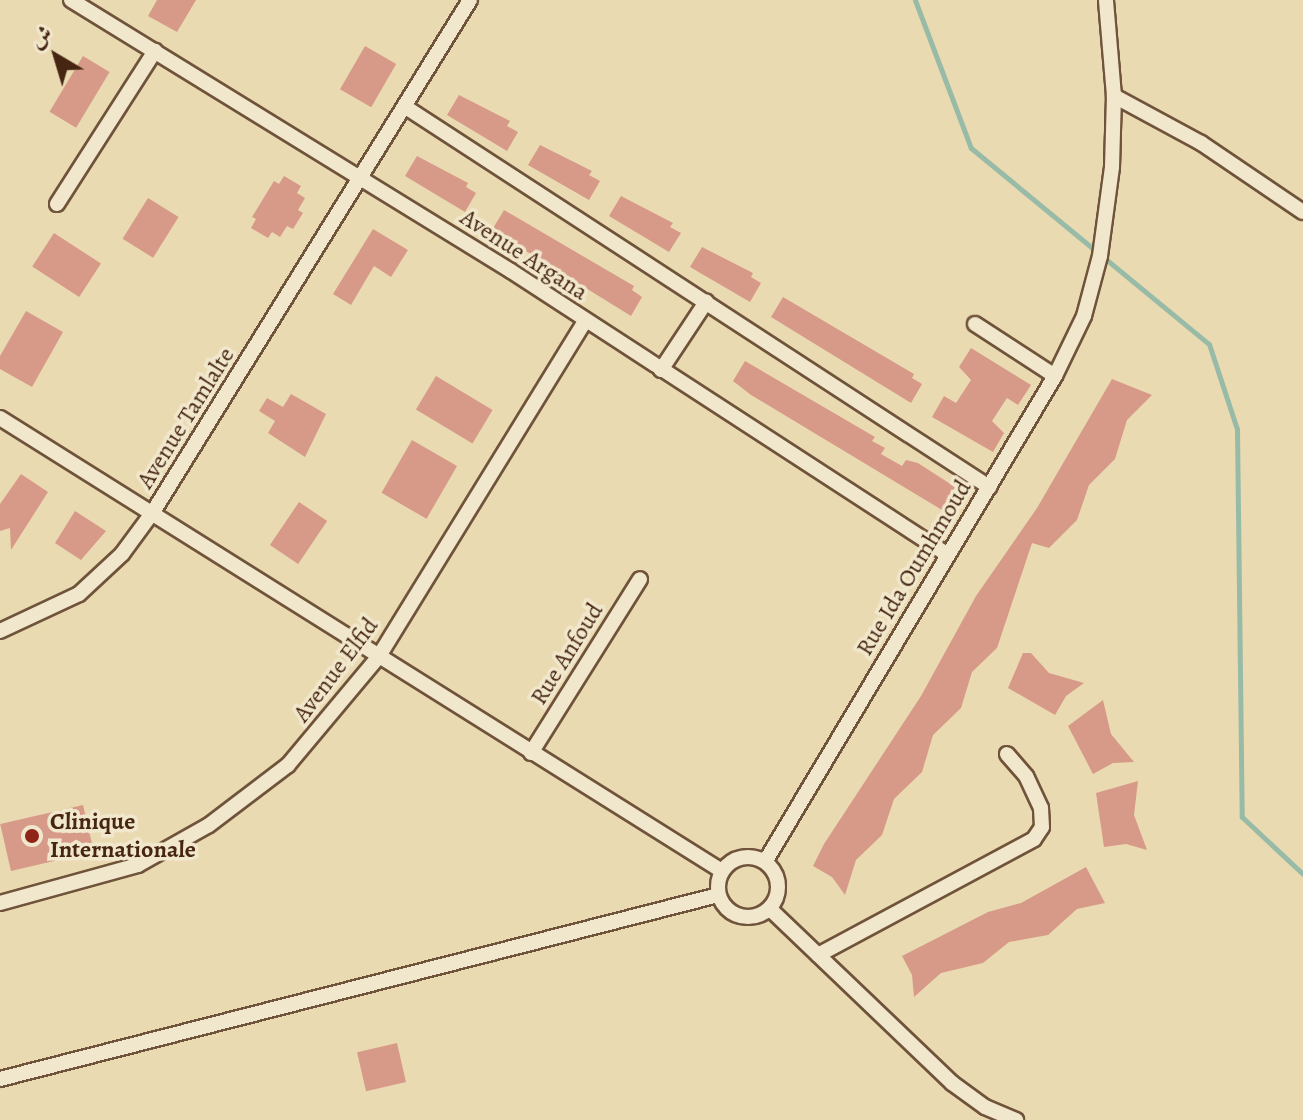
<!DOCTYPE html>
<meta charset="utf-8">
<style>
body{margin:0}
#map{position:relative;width:1303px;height:1120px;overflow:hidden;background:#eadab1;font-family:Alegreya,Amiri,serif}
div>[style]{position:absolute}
.stream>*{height:5px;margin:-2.5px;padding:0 2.5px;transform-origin:2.5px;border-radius:2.5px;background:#98bba7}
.building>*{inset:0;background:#d79a88;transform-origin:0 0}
.roads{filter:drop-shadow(2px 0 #6f533a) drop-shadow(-2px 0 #6f533a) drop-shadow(0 2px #6f533a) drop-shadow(0 -2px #6f533a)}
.minor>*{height:14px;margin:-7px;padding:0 7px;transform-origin:7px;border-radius:7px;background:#f1e7cc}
.minor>.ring{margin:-7px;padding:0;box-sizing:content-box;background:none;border:14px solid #f1e7cc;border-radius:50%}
.dots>*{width:22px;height:22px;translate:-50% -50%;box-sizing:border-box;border:4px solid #f1e7cc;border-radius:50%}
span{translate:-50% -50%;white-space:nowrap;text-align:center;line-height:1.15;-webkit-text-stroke:7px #f1e7cc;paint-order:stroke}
.street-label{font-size:24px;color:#462612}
.poi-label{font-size:24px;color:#462612;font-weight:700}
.left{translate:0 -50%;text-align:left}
.north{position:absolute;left:16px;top:16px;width:80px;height:80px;-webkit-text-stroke:6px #f1e7cc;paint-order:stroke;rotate:322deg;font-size:22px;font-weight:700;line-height:32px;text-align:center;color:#462612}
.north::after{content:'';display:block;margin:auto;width:28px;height:36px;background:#462612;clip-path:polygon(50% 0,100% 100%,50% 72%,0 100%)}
</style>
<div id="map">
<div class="stream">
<div style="left:915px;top:0;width:158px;rotate:69.3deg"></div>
<div style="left:971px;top:148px;width:308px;rotate:39.5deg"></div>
<div style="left:1209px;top:344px;width:89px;rotate:71.8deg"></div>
<div style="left:1237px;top:429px;width:388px;rotate:89.3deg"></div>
<div style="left:1242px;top:817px;width:83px;rotate:43.1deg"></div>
</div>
<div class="building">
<div style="clip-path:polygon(157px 0,196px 0,177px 32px,148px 16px)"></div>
<div style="left:365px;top:46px;width:36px;height:50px;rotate:30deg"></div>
<div style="left:83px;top:56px;width:31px;height:65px;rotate:31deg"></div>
<div style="clip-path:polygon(459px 95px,510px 121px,507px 126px,518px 132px,507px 151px,447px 115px)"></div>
<div style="clip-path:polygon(540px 145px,592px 171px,589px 175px,600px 181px,589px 200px,528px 165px)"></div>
<div style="clip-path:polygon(417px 156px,468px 183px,466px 187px,476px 193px,465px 212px,405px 176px)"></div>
<div style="clip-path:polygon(284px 176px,301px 186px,297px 193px,305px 198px,298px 210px,303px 213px,293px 229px,287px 226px,280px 237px,272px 232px,268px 238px,251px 228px,256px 219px,252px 217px,274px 181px,279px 184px)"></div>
<div style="clip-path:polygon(621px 196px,673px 223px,670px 227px,681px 233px,669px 252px,609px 216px)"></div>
<div style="left:148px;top:198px;width:36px;height:48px;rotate:32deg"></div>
<div style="clip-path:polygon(504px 210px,634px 286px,632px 290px,642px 297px,631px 316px,492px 230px)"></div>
<div style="clip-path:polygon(373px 229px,408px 250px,391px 277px,374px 266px,351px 305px,333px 294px)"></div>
<div style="left:54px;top:233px;width:56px;height:40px;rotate:33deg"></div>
<div style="clip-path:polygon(702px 247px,753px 273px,751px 277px,761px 283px,750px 302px,690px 267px)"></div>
<div style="clip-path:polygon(783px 297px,914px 374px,912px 378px,922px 384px,911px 403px,771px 317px)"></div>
<div style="clip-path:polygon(26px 311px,63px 332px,32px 387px,0 369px,0 356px)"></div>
<div style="clip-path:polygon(971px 348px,1031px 385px,1018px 405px,1007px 398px,992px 421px,1004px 433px,993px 452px,932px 417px,944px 396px,956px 403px,971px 380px,959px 367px)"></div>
<div style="clip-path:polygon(745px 361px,875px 437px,872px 441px,885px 448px,881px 454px,902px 466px,906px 460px,918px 463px,955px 487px,953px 491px,963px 497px,952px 516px,751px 395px,733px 381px)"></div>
<div style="left:436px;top:376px;width:66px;height:39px;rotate:31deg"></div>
<div style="clip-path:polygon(1112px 379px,1152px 395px,1127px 420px,1115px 459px,1089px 485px,1077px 520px,1049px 548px,1032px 543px,997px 648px,972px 672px,961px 708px,933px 735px,922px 772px,894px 799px,882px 835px,856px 860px,845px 895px,832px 877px,813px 866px,824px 844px,921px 696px,976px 596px,1037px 508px)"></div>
<div style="clip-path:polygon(291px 394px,326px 414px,305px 457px,268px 433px,275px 421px,259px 411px,267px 398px,283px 407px)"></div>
<div style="left:412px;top:440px;width:52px;height:61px;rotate:30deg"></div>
<div style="clip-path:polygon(21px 474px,48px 492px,11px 550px,10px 528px,0 531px,0 504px)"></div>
<div style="left:299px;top:502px;width:34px;height:52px;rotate:34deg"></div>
<div style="clip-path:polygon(75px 511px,106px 531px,81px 560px,55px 543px)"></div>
<div style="clip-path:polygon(1023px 653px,1031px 653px,1049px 673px,1084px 683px,1066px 696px,1055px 715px,1008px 688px)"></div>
<div style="clip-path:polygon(1103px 700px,1111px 734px,1134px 762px,1113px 763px,1093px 774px,1068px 726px)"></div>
<div style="clip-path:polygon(1138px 781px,1134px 815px,1147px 850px,1126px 844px,1104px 847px,1096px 793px)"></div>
<div style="left:83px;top:805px;width:48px;height:85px;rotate:77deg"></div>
<div style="clip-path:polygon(1086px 867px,1105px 903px,1077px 909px,1048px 935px,1009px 942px,983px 963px,941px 973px,914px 997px,912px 975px,902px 956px,988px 912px,1021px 903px)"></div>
<div style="left:397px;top:1043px;width:40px;height:41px;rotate:77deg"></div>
</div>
<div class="roads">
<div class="minor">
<div style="left:71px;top:0;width:517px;rotate:31.63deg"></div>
<div style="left:511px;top:271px;width:521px;rotate:33.02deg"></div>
<div style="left:1114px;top:96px;width:99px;rotate:28.4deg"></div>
<div style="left:1201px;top:143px;width:123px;rotate:34.1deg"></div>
<div style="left:407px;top:108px;width:695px;rotate:33.07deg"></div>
<div style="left:57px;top:204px;width:182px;rotate:-57.4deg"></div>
<div style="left:975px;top:324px;width:95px;rotate:33deg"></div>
<div style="left:661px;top:370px;width:82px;rotate:-56.5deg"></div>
<div style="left:0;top:418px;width:852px;rotate:32.11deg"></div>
<div style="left:0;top:631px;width:87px;rotate:-25.1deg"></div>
<div style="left:79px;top:594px;width:59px;rotate:-42.9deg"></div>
<div style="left:122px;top:554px;width:52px;rotate:-53.6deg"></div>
<div style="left:153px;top:512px;width:602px;rotate:-58.24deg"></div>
<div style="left:531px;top:753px;width:205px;rotate:-57.9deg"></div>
<div class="ring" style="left:718px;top:857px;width:46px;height:46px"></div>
<div style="left:765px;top:862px;width:566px;rotate:-59.18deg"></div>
<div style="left:1055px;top:376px;width:67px;rotate:-64.2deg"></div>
<div style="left:1084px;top:316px;width:62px;rotate:-75.1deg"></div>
<div style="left:1100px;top:256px;width:90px;rotate:-82.3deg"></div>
<div style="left:1112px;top:167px;width:71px;rotate:-88.4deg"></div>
<div style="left:1114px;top:96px;width:96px;rotate:-94.8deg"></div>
<div style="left:0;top:903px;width:143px;rotate:-15.4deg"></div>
<div style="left:138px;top:865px;width:81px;rotate:-29.4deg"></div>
<div style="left:209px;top:825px;width:99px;rotate:-37.2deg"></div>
<div style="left:288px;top:765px;width:142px;rotate:-50.1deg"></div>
<div style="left:379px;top:656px;width:393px;rotate:-58.4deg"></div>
<div style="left:770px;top:909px;width:252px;rotate:43.7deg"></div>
<div style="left:952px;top:1083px;width:41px;rotate:36deg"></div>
<div style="left:985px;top:1107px;width:34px;rotate:23deg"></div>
<div style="left:818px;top:955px;width:245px;rotate:-28.2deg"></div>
<div style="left:1034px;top:839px;width:14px;rotate:-56deg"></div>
<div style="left:1042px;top:827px;width:19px;rotate:-93deg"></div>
<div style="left:1041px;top:808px;width:35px;rotate:-115deg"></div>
<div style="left:1026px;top:776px;width:29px;rotate:-131deg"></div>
<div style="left:0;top:1079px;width:741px;rotate:-14.37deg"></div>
</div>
</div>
<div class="dots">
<div style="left:32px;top:836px;background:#8f2418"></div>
</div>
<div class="street-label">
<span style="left:524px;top:255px;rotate:33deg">Avenue Argana</span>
<span style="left:186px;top:418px;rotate:-58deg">Avenue Tamlalte</span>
<span style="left:914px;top:568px;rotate:-59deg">Rue Ida Oumhmoud</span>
<span style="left:567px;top:654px;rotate:-58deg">Rue Anfoud</span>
<span style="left:336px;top:670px;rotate:-53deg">Avenue Elfid</span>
</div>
<div class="poi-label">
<span class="left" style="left:50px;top:836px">Clinique<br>Internationale</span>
</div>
<div class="north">ش</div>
</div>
